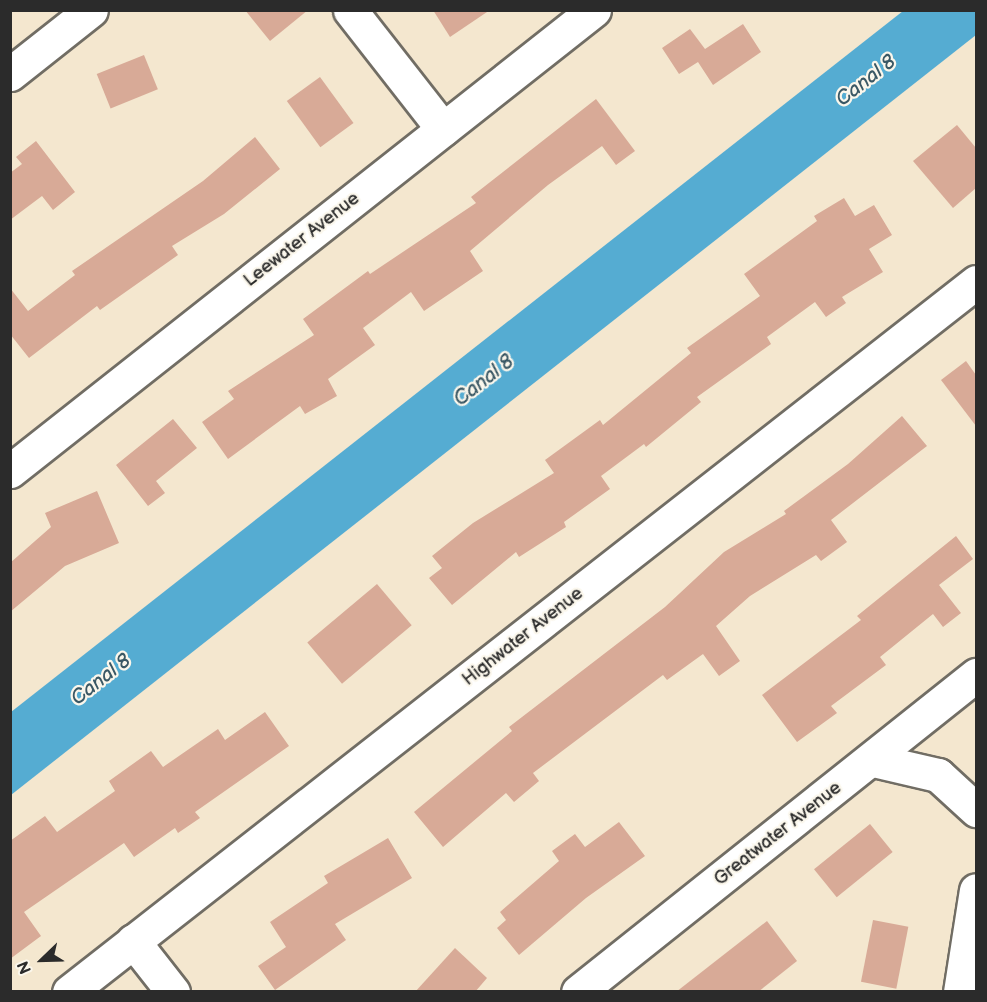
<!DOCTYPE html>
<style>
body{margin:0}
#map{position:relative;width:987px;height:1002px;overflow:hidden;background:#f4e7cf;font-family:"Balsamiq Sans",sans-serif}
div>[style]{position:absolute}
.water>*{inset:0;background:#55acd2}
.building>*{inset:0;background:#d8aa97;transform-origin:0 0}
.roads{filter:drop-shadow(2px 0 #716d64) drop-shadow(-2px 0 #716d64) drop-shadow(0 2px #716d64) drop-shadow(0 -2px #716d64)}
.minor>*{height:33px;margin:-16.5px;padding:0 16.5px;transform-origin:16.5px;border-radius:16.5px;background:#fff}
span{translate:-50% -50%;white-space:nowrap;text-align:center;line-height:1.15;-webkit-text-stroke:4.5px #fbf7ec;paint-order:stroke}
.street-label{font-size:18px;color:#2b2b2b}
.water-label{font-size:20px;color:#3a5865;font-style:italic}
.frame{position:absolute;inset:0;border:12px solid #2b2b2b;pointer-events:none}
.north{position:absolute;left:12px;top:930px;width:60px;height:60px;-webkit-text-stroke:4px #fbf7ec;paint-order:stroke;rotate:247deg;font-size:16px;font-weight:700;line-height:24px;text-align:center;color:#2b2b2b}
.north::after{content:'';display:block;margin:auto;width:21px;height:27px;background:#2b2b2b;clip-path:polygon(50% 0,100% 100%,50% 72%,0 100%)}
</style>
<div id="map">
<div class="water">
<div style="clip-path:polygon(903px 11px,976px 11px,976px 35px,11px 795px,11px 712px)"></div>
</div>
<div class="building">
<div style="clip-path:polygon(245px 10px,308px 10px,270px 41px)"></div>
<div style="clip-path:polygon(433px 10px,490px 10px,450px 37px)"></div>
<div style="clip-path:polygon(743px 24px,761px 52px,713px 85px,698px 62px,679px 74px,662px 48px,690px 29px,705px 49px)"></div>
<div style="left:144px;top:55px;width:37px;height:51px;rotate:68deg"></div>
<div style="left:320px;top:77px;width:57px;height:41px;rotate:54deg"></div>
<div style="clip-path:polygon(596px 99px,635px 151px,616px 165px,602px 146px,548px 185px,470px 251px,483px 271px,424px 311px,411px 292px,363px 328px,375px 345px,328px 379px,337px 396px,305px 414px,300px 406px,228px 459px,202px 422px,234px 399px,228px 391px,314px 335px,303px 319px,368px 271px,370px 274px,476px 203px,471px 197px)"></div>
<div style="clip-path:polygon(957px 125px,976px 148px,976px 188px,953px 208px,913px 161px)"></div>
<div style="clip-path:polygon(255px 137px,280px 169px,224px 214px,172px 246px,178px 255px,100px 310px,97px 306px,29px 358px,10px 334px,10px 288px,28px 311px,75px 275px,72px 271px,203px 181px)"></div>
<div style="clip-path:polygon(36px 141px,75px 192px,53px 210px,42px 196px,10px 220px,10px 173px,22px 164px,16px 157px)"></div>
<div style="clip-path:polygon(844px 198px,855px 216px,874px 205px,892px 235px,869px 249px,883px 272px,842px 297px,846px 303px,826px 317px,815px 302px,767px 337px,771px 344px,697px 397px,701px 402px,646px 447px,644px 444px,601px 476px,610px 489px,564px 522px,566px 527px,519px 557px,516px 552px,452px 605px,429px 578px,442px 568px,432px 556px,473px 523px,554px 473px,545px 460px,600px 420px,603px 425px,691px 353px,687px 348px,760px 296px,744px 274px,817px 221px,814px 216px)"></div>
<div style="clip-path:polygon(966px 361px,976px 375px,976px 426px,941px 380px)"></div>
<div style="clip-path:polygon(902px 416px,927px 446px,831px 520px,847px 542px,821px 561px,816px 555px,750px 596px,716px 626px,740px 661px,719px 676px,703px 654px,667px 680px,663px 675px,533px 773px,539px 781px,514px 802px,506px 793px,443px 847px,414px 812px,512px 731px,509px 727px,665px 607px,724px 552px,786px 514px,784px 511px,848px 464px)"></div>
<div style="clip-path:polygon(173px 419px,197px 448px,156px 481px,165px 493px,148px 506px,116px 465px)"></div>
<div style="clip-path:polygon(97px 491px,119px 543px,65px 566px,10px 612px,10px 563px,51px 527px,45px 513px)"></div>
<div style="clip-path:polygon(956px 536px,973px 559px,939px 585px,961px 613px,943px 627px,933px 614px,880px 657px,886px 665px,831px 706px,837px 713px,797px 742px,762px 695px,861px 620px,857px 616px)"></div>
<div style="left:377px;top:584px;width:54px;height:91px;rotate:50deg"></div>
<div style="clip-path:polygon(265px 712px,289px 746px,195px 812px,200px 818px,178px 833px,175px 828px,134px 857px,124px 843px,24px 912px,41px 936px,10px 959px,10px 841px,45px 816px,57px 832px,115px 791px,109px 781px,151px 751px,163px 767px,218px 729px,225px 740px)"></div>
<div style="clip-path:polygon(619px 822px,645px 856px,586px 898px,519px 955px,497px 928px,506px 920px,500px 912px,559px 861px,552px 851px,575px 834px,585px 847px)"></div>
<div style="left:870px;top:824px;width:36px;height:72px;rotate:51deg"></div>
<div style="clip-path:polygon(388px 838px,412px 878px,335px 924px,346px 940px,275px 990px,258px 966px,286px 947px,270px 922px,328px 883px,324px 876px)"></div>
<div style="left:873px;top:920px;width:36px;height:63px;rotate:11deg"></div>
<div style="clip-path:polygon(767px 921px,797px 961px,758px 992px,676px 992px)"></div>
<div style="clip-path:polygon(455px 948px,487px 978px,475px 992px,415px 992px)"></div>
</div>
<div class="roads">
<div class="minor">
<div style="left:350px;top:10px;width:151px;rotate:52deg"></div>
<div style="left:10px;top:74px;width:103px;rotate:-38.3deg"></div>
<div style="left:10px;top:471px;width:744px;rotate:-38.29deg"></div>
<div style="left:873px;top:760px;width:67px;rotate:13deg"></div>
<div style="left:938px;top:775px;width:52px;rotate:42.6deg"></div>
<div style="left:133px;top:941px;width:65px;rotate:51.9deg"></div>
<div style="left:69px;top:992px;width:1152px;rotate:-38.05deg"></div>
<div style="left:578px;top:992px;width:509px;rotate:-38.54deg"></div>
<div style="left:960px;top:992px;width:103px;rotate:-81.1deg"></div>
</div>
</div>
<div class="street-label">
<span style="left:302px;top:240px;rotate:-38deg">Leewater Avenue</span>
<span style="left:523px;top:637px;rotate:-38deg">Highwater Avenue</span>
<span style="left:778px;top:834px;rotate:-38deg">Greatwater Avenue</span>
</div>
<div class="water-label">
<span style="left:866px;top:81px;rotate:-38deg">Canal 8</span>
<span style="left:484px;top:381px;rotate:-38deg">Canal 8</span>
<span style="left:101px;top:680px;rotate:-38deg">Canal 8</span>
</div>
<div class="frame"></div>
<div class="north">N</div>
</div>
